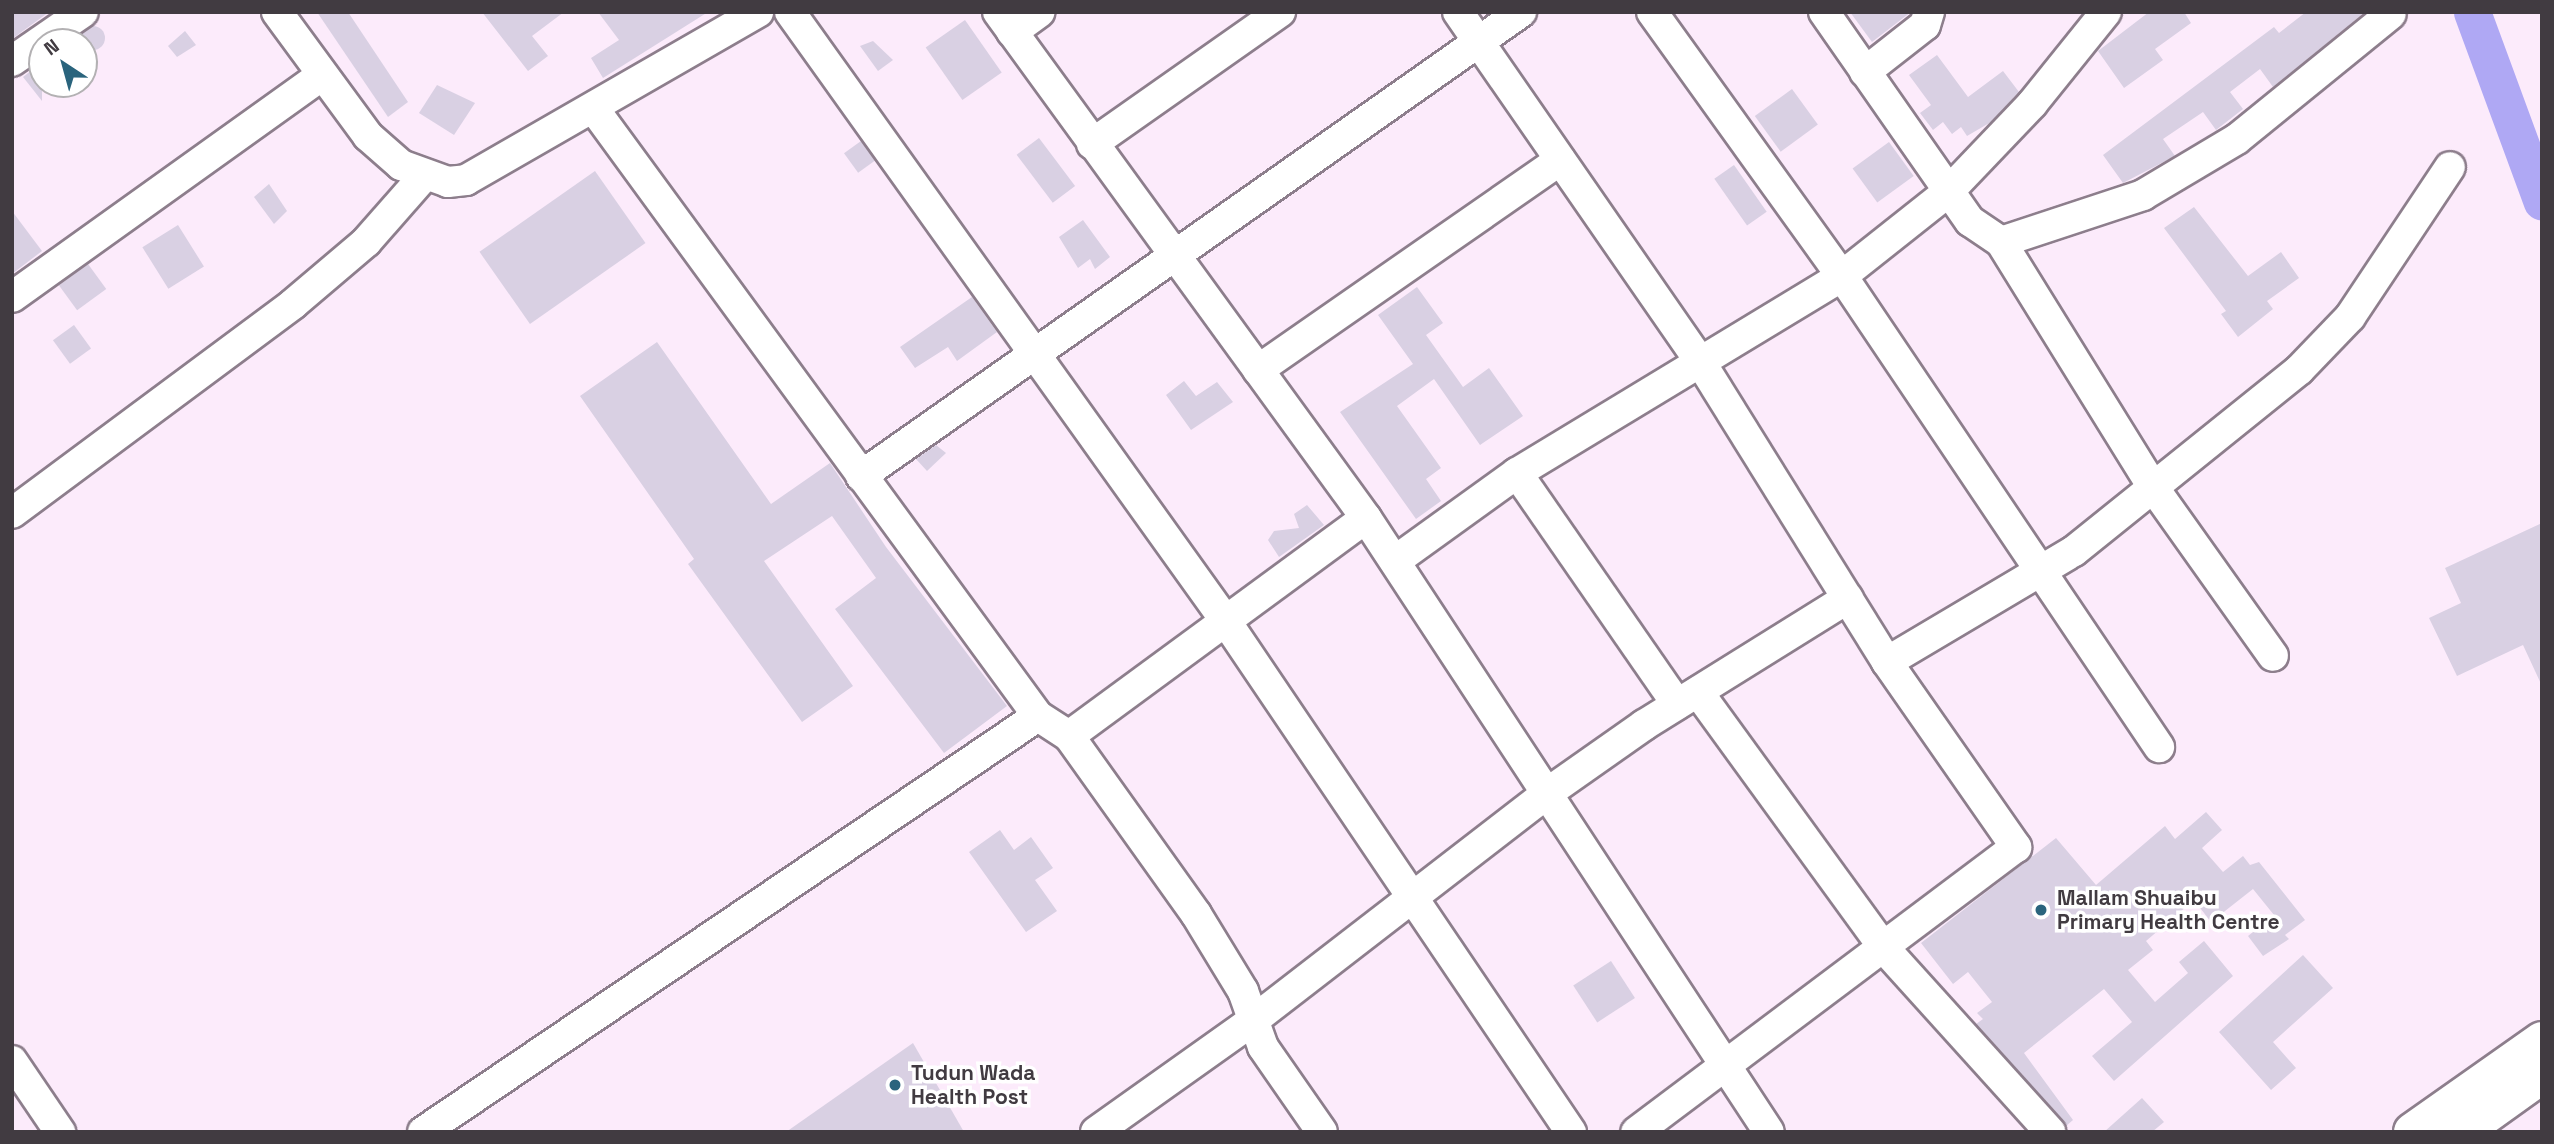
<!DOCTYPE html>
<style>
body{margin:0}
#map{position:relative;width:2554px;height:1144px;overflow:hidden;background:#fcebfb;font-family:"Space Grotesk",sans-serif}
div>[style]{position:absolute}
.river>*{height:37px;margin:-18.5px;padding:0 18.5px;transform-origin:18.5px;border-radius:18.5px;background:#afa8f4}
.building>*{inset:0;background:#d9d0e3;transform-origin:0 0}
.round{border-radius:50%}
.roads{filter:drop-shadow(2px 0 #8d7e8c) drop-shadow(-2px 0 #8d7e8c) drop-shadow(0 2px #8d7e8c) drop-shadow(0 -2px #8d7e8c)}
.minor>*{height:30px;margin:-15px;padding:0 15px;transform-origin:15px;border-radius:15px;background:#fff}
.major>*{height:38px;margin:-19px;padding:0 19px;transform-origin:19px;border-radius:19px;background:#fff}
.dots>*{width:19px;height:19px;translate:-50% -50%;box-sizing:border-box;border:4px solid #fff;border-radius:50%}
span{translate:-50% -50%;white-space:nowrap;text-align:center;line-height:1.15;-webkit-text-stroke:7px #fff;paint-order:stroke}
.poi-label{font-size:21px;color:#413b41;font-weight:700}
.left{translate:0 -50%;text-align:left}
.frame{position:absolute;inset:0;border:14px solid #413b41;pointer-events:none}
.north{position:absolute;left:28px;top:28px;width:70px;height:70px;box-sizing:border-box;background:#fff;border:2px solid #b3b1b3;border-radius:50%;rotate:324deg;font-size:19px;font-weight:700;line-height:28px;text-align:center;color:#413b41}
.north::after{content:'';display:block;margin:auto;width:24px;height:32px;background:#2a647d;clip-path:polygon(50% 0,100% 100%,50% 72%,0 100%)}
</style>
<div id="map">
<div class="river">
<div style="left:2472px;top:12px;width:202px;rotate:69.8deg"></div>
</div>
<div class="building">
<div style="clip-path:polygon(12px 12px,49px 12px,12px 39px)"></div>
<div style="clip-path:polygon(317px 12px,348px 12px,408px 102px,388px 117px)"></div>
<div style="clip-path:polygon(482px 12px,564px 12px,532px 36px,548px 56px,528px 71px)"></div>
<div style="clip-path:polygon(598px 12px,708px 12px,603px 78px,591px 58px,619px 40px)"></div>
<div style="clip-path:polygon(1850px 12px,1911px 12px,1872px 42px)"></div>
<div style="clip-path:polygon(2149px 12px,2184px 12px,2191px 23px,2155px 49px,2163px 60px,2124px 88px,2098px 51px)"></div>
<div style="clip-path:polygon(2306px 12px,2365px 12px,2273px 87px,2260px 69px,2230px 92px,2243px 109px,2216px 130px,2203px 112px,2163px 139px,2175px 156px,2123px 183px,2103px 155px,2274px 27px,2279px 33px)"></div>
<div style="left:965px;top:20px;width:64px;height:48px;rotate:55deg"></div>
<div class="round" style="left:81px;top:26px;width:24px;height:24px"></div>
<div style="clip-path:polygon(185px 31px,196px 45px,177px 57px,168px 46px)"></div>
<div style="clip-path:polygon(873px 41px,893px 60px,878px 71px,860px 46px)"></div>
<div style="clip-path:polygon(1937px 55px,1968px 97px,2003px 71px,2019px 92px,1991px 122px,1967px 136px,1961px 127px,1952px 134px,1943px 122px,1933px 130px,1920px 113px,1931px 105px,1909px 75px)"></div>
<div style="clip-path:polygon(42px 62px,42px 101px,23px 77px)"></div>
<div style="clip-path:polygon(437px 85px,475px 103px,454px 135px,419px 113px)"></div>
<div style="left:1792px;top:89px;width:44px;height:46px;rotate:54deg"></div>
<div style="left:1039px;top:138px;width:60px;height:28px;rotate:53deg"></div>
<div style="left:861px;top:141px;width:24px;height:21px;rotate:54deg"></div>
<div style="left:1889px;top:142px;width:42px;height:45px;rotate:54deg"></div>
<div style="left:1734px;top:165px;width:57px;height:24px;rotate:55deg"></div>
<div style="left:595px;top:171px;width:88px;height:141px;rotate:55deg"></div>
<div style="clip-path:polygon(269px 184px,287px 211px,274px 224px,254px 197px)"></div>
<div style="clip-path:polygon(2194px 207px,2248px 276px,2281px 252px,2299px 278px,2267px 301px,2273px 309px,2238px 337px,2221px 314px,2226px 311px,2164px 228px)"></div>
<div style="clip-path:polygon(12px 211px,42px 251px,12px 274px)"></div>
<div style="clip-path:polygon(1083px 220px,1110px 257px,1095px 269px,1090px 259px,1078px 268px,1059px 237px)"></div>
<div style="left:178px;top:225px;width:49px;height:42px;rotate:58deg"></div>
<div style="left:88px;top:264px;width:31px;height:36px;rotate:54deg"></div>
<div style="clip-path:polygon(1417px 287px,1443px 323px,1426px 335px,1463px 387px,1489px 368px,1523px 416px,1480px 445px,1434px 379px,1397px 406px,1441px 468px,1426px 479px,1441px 501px,1416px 519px,1340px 412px,1413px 364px,1378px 315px)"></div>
<div style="clip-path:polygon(972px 297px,997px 332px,957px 361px,948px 347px,915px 368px,900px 347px)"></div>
<div style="left:74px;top:325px;width:29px;height:26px;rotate:54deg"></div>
<div style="clip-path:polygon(657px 342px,771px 504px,830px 463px,886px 547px,1007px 706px,944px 753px,835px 609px,876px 578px,832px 516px,764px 561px,853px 686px,802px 722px,688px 564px,694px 559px,580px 396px)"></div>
<div style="clip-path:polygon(1184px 381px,1196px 396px,1217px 382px,1233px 402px,1191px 430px,1166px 395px)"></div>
<div style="clip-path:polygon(936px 445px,946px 453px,927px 471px,916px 459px)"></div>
<div style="clip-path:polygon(1307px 505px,1324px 525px,1279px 557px,1268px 540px,1274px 531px,1299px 528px,1294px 514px)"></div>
<div style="clip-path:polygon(2542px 523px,2542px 686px,2523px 645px,2457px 676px,2429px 618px,2461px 603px,2445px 568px)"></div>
<div style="clip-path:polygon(2206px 812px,2222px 830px,2202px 848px,2223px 872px,2243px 856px,2250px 865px,2259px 862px,2305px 920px,2285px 935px,2289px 939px,2263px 956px,2248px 936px,2274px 915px,2253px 889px,2211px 922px,2194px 900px,2146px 941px,2153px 950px,2128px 970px,2155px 1002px,2188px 973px,2179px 962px,2204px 941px,2233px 976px,2114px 1081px,2092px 1056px,2132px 1022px,2104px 989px,2024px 1053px,2073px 1120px,2066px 1126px,1976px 1024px,1983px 1019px,1977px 1013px,1992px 1002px,1968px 972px,1953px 984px,1921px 943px,2056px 838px,2096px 885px,2165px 826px,2175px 839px)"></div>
<div style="clip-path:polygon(1000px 830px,1014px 850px,1031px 837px,1053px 868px,1035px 880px,1057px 911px,1026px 932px,969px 852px)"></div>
<div style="clip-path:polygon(2303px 955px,2333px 988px,2273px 1042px,2296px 1068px,2271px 1090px,2219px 1032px)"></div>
<div style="left:1611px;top:961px;width:44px;height:45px;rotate:57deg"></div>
<div style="clip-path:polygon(913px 1043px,964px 1132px,786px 1132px)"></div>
<div style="clip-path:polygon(2142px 1098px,2164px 1122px,2152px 1132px,2104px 1132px)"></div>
</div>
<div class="roads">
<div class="minor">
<div style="left:277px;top:12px;width:154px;rotate:53.7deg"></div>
<div style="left:368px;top:136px;width:44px;rotate:41.3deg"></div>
<div style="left:401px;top:165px;width:50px;rotate:19.9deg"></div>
<div style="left:448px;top:182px;width:18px;rotate:-6deg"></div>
<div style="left:466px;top:180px;width:337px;rotate:-29.9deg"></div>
<div style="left:790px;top:12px;width:748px;rotate:54.42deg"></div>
<div style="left:1225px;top:620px;width:618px;rotate:55.95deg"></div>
<div style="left:998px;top:12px;width:626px;rotate:53.97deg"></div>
<div style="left:1366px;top:518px;width:734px;rotate:56.72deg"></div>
<div style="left:1458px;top:12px;width:427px;rotate:55.3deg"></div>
<div style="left:1701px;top:363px;width:352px;rotate:58.1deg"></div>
<div style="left:1887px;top:662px;width:226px;rotate:55.1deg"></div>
<div style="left:2016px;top:847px;width:475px;rotate:143.1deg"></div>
<div style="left:1652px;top:12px;width:325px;rotate:54.3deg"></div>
<div style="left:1842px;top:276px;width:568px;rotate:56.06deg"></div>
<div style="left:1824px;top:12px;width:255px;rotate:55.1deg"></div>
<div style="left:1970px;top:221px;width:37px;rotate:34deg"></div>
<div style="left:2001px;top:242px;width:288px;rotate:58.2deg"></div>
<div style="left:2153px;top:487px;width:207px;rotate:54.6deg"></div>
<div style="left:1012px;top:32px;width:34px;rotate:-36deg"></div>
<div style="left:12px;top:61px;width:86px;rotate:-34.6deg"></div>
<div style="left:1865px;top:72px;width:76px;rotate:-38.1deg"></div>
<div style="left:1925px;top:25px;width:14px;rotate:-73deg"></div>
<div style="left:594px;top:109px;width:752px;rotate:53.82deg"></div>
<div style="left:1038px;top:716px;width:37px;rotate:33deg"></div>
<div style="left:1069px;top:736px;width:219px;rotate:54.5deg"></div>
<div style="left:1196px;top:914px;width:90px;rotate:58.6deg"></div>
<div style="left:1243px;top:991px;width:59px;rotate:70.3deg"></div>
<div style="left:1263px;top:1047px;width:103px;rotate:55.2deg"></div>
<div style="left:1092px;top:144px;width:230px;rotate:-35.1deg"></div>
<div style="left:2001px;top:242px;width:150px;rotate:-18.3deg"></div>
<div style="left:2143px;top:195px;width:109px;rotate:-30.8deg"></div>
<div style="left:2237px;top:139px;width:198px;rotate:-39.1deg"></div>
<div style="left:12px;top:297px;width:381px;rotate:-35.6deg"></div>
<div style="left:1258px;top:370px;width:368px;rotate:-34.8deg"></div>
<div style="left:1517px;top:473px;width:281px;rotate:55.3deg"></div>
<div style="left:861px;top:476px;width:807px;rotate:-35.11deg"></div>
<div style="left:12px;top:513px;width:350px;rotate:-36.6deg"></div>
<div style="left:293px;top:304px;width:96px;rotate:-40.3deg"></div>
<div style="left:366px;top:242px;width:88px;rotate:-48.7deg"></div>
<div style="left:1395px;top:561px;width:150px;rotate:-35.8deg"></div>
<div style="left:1517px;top:473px;width:380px;rotate:-31.2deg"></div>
<div style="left:1842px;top:276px;width:135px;rotate:-38.4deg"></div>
<div style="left:1948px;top:192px;width:122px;rotate:-46.3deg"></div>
<div style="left:2032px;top:104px;width:118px;rotate:-51.2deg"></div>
<div style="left:1887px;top:662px;width:217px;rotate:-30.7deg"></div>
<div style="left:2074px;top:551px;width:289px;rotate:-38.8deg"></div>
<div style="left:2299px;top:370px;width:74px;rotate:-46.1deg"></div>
<div style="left:2350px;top:317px;width:180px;rotate:-56.3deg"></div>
<div style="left:1698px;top:692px;width:316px;rotate:54deg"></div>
<div style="left:1884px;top:948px;width:248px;rotate:47.9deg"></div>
<div style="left:1069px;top:736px;width:368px;rotate:-36.3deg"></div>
<div style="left:12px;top:1061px;width:86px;rotate:55.9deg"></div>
<div style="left:423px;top:1132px;width:742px;rotate:-34.08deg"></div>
<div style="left:1096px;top:1132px;width:195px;rotate:-35.4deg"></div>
<div style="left:1255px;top:1019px;width:368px;rotate:-37.7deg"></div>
<div style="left:1546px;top:794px;width:120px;rotate:-35.1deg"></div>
<div style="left:1644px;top:725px;width:240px;rotate:-31.9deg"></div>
</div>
<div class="major">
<div style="left:2413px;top:1132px;width:158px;rotate:-35.2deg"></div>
<div style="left:2461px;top:1132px;width:100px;rotate:-35.6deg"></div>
</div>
</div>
<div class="dots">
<div style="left:2041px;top:910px;background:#2a647d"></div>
<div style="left:895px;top:1085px;background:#2a647d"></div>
</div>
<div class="poi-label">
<span class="left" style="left:2057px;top:910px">Mallam Shuaibu<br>Primary Health Centre</span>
<span class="left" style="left:911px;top:1085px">Tudun Wada<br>Health Post</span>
</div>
<div class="frame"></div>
<div class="north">N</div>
</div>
